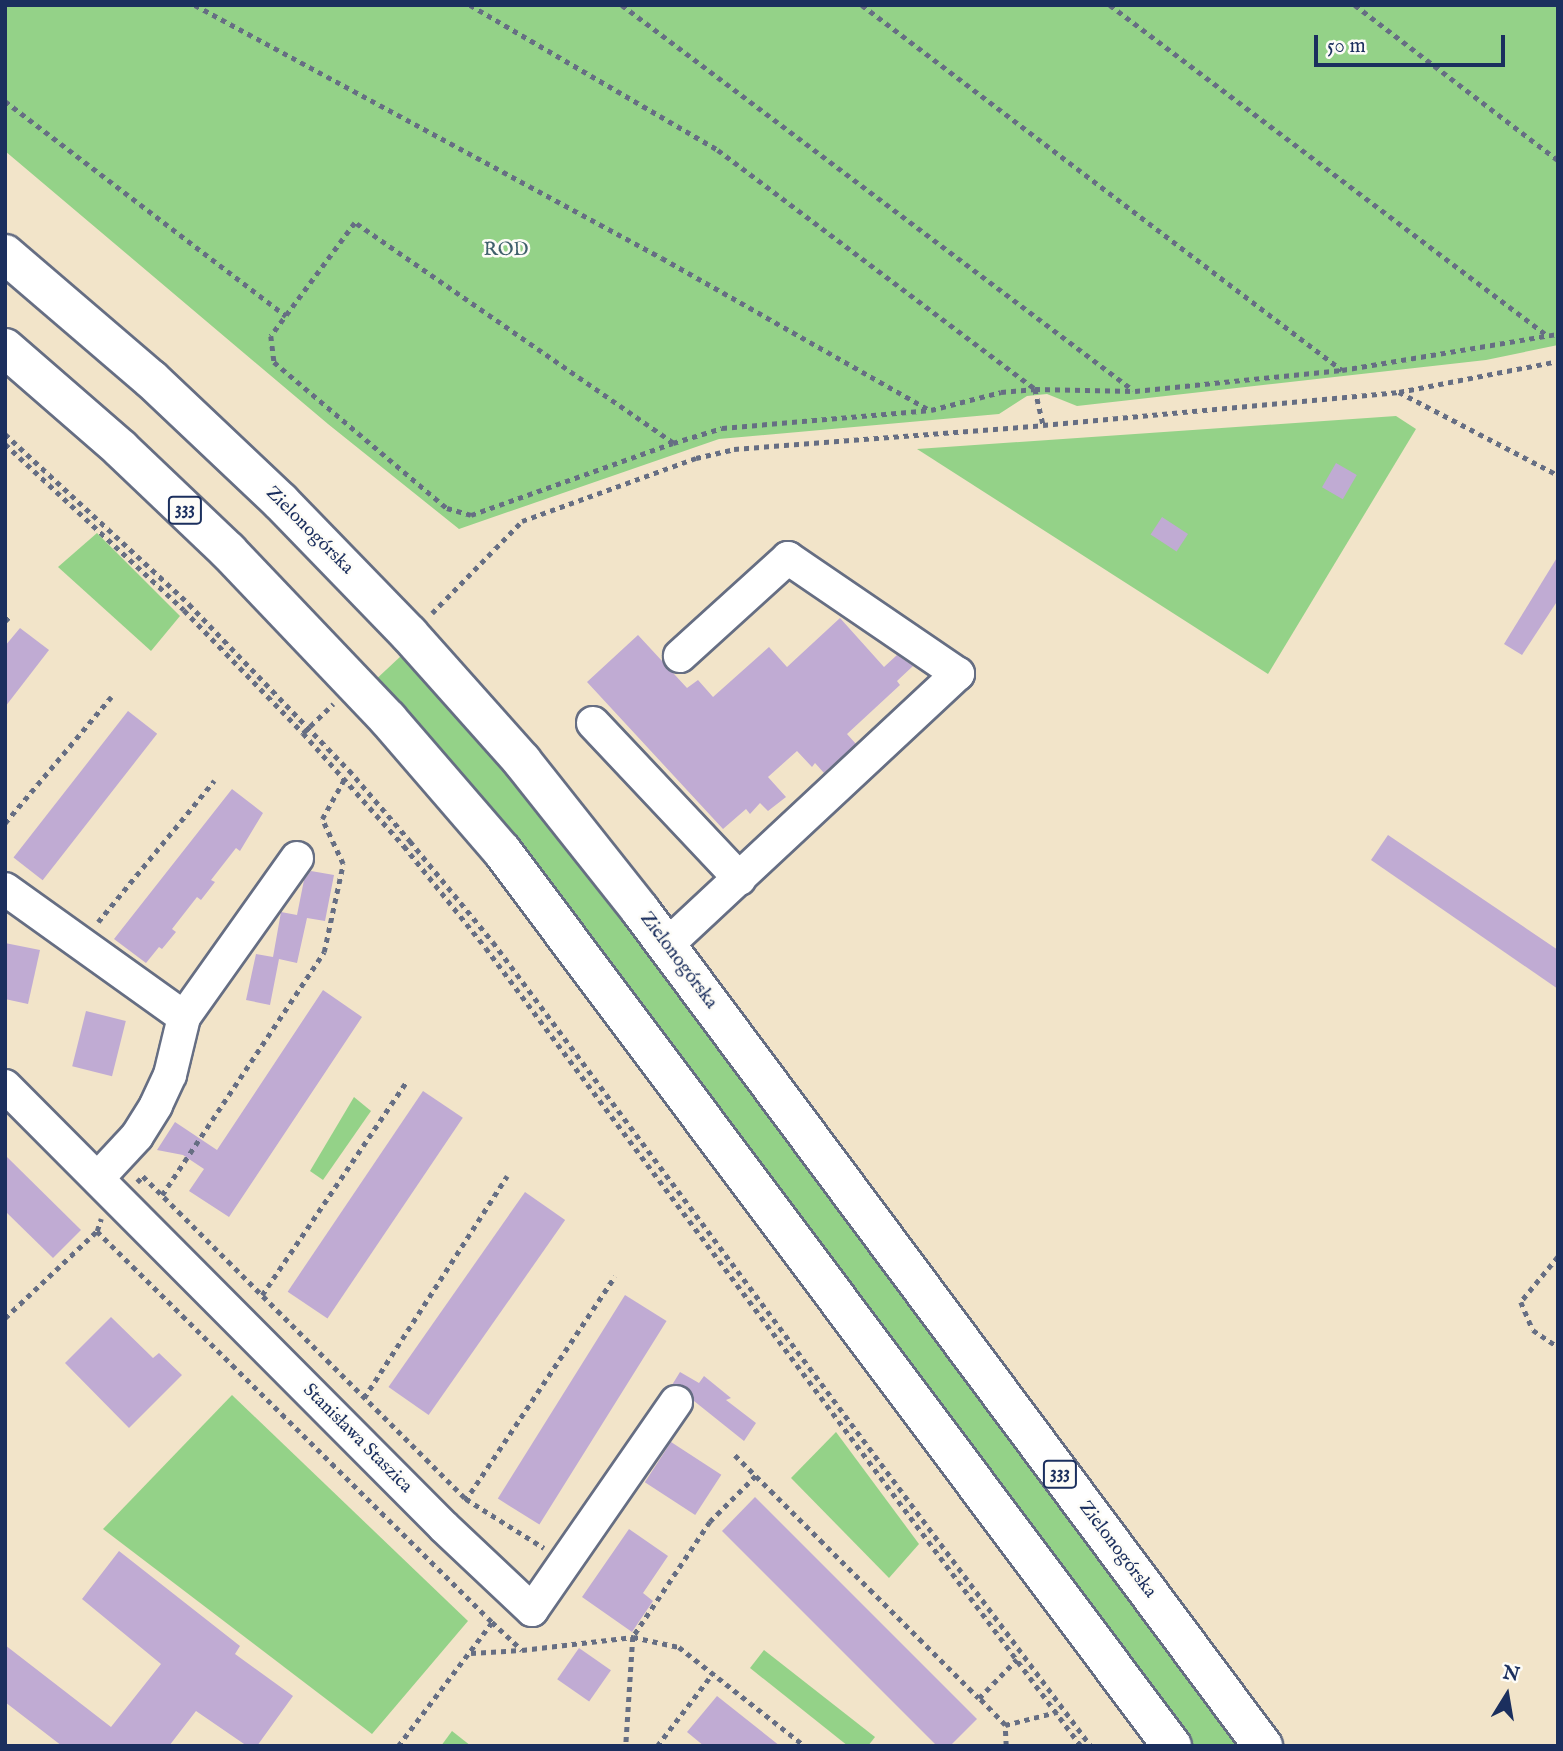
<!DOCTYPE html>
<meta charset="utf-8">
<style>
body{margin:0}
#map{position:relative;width:1563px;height:1751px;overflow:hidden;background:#f2e4c9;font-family:"IM FELL English",serif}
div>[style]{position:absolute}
.green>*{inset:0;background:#94d288}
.building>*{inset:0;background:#c0abd3;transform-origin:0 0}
.path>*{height:4.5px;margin-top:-2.25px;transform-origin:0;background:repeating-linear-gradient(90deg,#666e83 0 5px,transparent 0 10px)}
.roads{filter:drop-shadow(2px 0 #666e83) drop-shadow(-2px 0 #666e83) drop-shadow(0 2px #666e83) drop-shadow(0 -2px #666e83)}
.minor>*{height:32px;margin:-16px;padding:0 16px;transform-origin:16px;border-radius:16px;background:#fff}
.major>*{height:38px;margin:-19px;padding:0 19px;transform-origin:19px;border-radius:19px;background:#fff}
span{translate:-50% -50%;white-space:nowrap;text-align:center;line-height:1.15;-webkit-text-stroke:5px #fdfcf7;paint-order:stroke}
.shield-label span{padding:2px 5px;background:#fdfcf7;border:2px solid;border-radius:5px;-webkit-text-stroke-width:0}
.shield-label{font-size:18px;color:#1b2f5e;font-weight:700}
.park-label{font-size:19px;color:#3f606b}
.street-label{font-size:19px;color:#1b2f5e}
.frame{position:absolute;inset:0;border:7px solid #1b2f5e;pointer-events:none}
.north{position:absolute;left:1472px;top:1660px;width:70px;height:70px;-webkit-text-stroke:5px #fdfcf7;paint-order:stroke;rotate:11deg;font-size:19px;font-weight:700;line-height:28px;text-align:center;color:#1b2f5e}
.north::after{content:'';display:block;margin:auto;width:24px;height:32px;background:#1b2f5e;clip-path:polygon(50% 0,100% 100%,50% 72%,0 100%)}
.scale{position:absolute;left:1314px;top:35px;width:191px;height:32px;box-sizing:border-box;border:4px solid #1b2f5e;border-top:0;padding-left:9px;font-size:21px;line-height:24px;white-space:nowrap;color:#1b2f5e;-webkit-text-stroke:5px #fdfcf7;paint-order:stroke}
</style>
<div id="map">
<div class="green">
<div style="clip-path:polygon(5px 5px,1558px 5px,1558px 345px,1486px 360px,1077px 406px,1047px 394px,1027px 396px,999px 414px,719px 439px,459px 529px,328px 424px,5px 151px)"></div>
<div style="clip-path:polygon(1396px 416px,1416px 429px,1268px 674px,917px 449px)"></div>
<div style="clip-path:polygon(97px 533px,180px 616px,151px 651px,58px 567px)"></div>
<div style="clip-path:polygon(402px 655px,502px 766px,620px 916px,1241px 1746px,1179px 1746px,371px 684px)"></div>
<div style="clip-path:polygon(354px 1097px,371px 1111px,323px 1180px,310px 1171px)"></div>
<div style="clip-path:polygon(232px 1395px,468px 1621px,372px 1734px,103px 1529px)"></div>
<div style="clip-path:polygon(836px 1432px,919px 1544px,889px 1578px,791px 1478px)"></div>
<div style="clip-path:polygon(764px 1650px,875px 1737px,868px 1746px,848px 1746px,750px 1668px)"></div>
<div style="clip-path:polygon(452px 1731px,471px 1746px,441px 1746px)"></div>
</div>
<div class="building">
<div style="left:1336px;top:463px;width:24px;height:28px;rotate:30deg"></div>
<div style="left:1162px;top:517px;width:31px;height:21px;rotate:33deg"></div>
<div style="clip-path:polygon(1558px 556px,1558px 600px,1522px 655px,1504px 644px)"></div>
<div style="clip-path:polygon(840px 618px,884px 667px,897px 655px,913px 666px,897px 681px,900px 685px,847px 734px,856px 744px,824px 773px,815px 763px,812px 767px,797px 751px,768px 777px,786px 797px,768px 811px,760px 803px,750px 814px,746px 809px,723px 829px,587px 682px,638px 635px,687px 688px,698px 680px,713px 697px,769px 647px,787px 667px)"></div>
<div style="clip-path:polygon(20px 628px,49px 650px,5px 707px,5px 646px)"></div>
<div style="left:128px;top:711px;width:37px;height:186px;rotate:38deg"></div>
<div style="clip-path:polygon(232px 789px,263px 813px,240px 851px,236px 848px,211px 880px,215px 882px,201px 900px,197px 897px,172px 929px,176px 932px,162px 949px,159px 947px,146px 963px,114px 939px)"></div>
<div style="clip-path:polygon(1388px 835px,1558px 950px,1558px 989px,1371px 860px)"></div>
<div style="clip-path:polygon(311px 871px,334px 875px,325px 921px,307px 918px,297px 963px,279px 959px,270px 1005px,246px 1000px,256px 954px,273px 957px,281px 912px,297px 915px,304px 880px)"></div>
<div style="clip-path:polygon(5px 943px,40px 950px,28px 1004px,5px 999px)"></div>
<div style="clip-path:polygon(323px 990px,362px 1017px,229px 1217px,189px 1191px,204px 1169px,183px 1155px,157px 1150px,175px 1122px,217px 1150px)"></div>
<div style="left:86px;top:1011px;width:41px;height:57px;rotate:14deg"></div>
<div style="left:423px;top:1091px;width:48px;height:242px;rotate:34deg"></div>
<div style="clip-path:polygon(5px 1155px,81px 1230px,53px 1258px,5px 1211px)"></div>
<div style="left:525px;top:1192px;width:49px;height:238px;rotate:35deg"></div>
<div style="left:625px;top:1295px;width:49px;height:240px;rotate:32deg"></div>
<div style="clip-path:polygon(111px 1317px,153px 1358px,159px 1353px,182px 1375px,129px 1428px,65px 1363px)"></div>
<div style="clip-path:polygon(680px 1372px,699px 1383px,704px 1376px,731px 1398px,726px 1400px,756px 1423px,744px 1441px,694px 1401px,687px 1387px,672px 1385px)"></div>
<div style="left:671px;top:1442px;width:60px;height:48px;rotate:33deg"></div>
<div style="clip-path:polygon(755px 1497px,977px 1719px,950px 1746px,937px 1746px,722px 1531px)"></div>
<div style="clip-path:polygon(629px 1529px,668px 1556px,643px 1593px,653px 1601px,632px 1632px,582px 1597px)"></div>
<div style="clip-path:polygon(119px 1551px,240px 1646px,235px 1654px,293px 1696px,257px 1746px,247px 1746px,196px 1711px,169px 1746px,62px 1746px,5px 1702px,5px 1645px,111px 1727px,161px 1664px,82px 1599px)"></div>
<div style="left:579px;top:1648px;width:39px;height:38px;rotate:35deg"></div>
<div style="clip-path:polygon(717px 1696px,780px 1746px,704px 1746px,687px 1732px)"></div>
</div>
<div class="path">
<div style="left:195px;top:5px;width:531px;rotate:28.45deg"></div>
<div style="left:662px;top:258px;width:308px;rotate:29.6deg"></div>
<div style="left:470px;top:5px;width:287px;rotate:30.3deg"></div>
<div style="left:718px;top:150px;width:397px;rotate:37deg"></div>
<div style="left:1035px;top:389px;width:37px;rotate:77deg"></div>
<div style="left:622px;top:5px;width:640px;rotate:37deg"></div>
<div style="left:862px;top:5px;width:603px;rotate:37.25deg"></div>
<div style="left:1110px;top:5px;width:549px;rotate:37.08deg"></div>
<div style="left:1355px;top:5px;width:255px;rotate:37.4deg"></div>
<div style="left:5px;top:101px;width:354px;rotate:37.4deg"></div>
<div style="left:1399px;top:392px;width:179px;rotate:27.6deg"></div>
<div style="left:5px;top:434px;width:251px;rotate:42.7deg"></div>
<div style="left:189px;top:604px;width:231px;rotate:46.1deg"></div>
<div style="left:349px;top:770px;width:94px;rotate:49.3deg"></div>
<div style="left:410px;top:841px;width:131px;rotate:50.6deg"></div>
<div style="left:493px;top:942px;width:1002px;rotate:53.36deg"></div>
<div style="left:673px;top:443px;width:387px;rotate:-145.3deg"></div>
<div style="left:355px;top:223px;width:141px;rotate:126.6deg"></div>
<div style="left:271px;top:336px;width:26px;rotate:83deg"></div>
<div style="left:274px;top:362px;width:226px;rotate:40.2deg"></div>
<div style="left:447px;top:508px;width:25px;rotate:16deg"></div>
<div style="left:471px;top:515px;width:214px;rotate:-19.6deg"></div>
<div style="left:673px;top:443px;width:51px;rotate:-17deg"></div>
<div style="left:722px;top:428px;width:210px;rotate:-4.9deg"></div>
<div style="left:931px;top:410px;width:72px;rotate:-14.4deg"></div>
<div style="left:1001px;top:392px;width:34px;rotate:-5deg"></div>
<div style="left:1035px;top:389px;width:100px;rotate:1.1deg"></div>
<div style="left:1135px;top:391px;width:208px;rotate:-5.8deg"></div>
<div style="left:1342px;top:370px;width:219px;rotate:-9.5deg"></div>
<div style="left:5px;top:444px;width:244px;rotate:42.8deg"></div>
<div style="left:184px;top:610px;width:171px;rotate:45.9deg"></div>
<div style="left:303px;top:733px;width:152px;rotate:48.2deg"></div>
<div style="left:404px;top:846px;width:131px;rotate:51.2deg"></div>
<div style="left:486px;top:948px;width:995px;rotate:53.29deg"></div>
<div style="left:432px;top:613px;width:129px;rotate:-45.6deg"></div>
<div style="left:522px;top:521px;width:185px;rotate:-19.9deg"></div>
<div style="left:696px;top:458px;width:39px;rotate:-13deg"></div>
<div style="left:734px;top:449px;width:310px;rotate:-4.4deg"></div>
<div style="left:1043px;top:425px;width:358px;rotate:-5.3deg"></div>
<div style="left:1399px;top:392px;width:162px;rotate:-11deg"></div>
<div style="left:5px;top:621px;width:7px;rotate:-45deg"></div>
<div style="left:303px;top:733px;width:42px;rotate:-44deg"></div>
<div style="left:5px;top:823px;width:165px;rotate:-49.9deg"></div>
<div style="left:98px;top:922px;width:183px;rotate:-50.6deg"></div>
<div style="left:137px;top:1182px;width:8px;rotate:-45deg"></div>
<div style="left:143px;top:1176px;width:457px;rotate:45deg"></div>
<div style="left:466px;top:1499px;width:92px;rotate:32.1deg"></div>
<div style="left:162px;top:1195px;width:292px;rotate:-56.3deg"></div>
<div style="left:324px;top:952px;width:90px;rotate:-77.8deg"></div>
<div style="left:343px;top:864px;width:50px;rotate:-115deg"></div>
<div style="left:322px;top:819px;width:47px;rotate:-60.7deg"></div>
<div style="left:97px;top:1231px;width:556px;rotate:44.71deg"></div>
<div style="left:1558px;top:1257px;width:58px;rotate:129.4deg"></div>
<div style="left:1521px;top:1302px;width:30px;rotate:67deg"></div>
<div style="left:1533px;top:1330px;width:30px;rotate:34deg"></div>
<div style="left:262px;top:1295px;width:258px;rotate:-55.9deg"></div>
<div style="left:5px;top:1318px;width:127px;rotate:-43.4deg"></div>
<div style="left:97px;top:1231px;width:13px;rotate:-72deg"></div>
<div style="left:364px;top:1398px;width:264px;rotate:-57.2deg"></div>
<div style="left:735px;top:1455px;width:344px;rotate:44.9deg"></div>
<div style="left:756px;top:1476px;width:65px;rotate:135deg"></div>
<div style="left:710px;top:1522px;width:138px;rotate:123.8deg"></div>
<div style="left:633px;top:1637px;width:47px;rotate:12.3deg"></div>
<div style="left:679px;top:1647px;width:160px;rotate:38.2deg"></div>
<div style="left:465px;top:1501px;width:270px;rotate:-56.3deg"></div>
<div style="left:471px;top:1653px;width:50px;rotate:-3.4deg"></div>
<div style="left:1005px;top:1725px;width:54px;rotate:-14deg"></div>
<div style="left:398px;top:1746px;width:156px;rotate:-52.8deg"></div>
<div style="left:492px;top:1622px;width:41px;rotate:43deg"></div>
<div style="left:522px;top:1650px;width:112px;rotate:-6.7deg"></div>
<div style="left:633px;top:1637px;width:109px;rotate:93.7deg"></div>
<div style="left:657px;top:1746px;width:92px;rotate:-52.5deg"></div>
<div style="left:1006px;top:1746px;width:21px;rotate:-93deg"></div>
<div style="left:1005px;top:1725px;width:37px;rotate:-134deg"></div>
<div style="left:979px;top:1698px;width:54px;rotate:-45.7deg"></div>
</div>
<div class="roads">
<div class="minor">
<div style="left:593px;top:723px;width:214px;rotate:46.7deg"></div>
<div style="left:5px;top:889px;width:220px;rotate:35.6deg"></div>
<div style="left:184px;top:1017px;width:195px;rotate:-54.6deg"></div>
<div style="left:667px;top:945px;width:398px;rotate:-43deg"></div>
<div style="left:958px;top:674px;width:206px;rotate:-145.7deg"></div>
<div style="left:788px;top:558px;width:146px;rotate:137.8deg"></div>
<div style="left:5px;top:1086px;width:622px;rotate:45.13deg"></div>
<div style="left:444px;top:1527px;width:121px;rotate:43.3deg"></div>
<div style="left:532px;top:1610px;width:253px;rotate:-55.3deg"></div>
<div style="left:98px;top:1178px;width:57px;rotate:-47.1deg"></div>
<div style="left:137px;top:1136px;width:36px;rotate:-58deg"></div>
<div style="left:156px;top:1105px;width:33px;rotate:-65deg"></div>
<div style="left:170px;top:1075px;width:60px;rotate:-76.4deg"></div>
</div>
<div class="major">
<div style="left:5px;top:254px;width:192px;rotate:40.6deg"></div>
<div style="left:151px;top:379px;width:179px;rotate:43.4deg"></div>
<div style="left:281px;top:502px;width:184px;rotate:45.9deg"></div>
<div style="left:409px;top:634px;width:170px;rotate:48.3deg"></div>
<div style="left:522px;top:761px;width:190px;rotate:51.6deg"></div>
<div style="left:640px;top:910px;width:1043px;rotate:53.31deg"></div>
<div style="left:5px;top:348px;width:154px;rotate:41deg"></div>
<div style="left:121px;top:449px;width:148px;rotate:43.6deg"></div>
<div style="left:228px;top:551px;width:232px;rotate:46.4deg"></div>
<div style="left:388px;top:719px;width:174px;rotate:49.2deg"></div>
<div style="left:502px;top:851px;width:1118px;rotate:53.18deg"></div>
</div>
</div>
<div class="shield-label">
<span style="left:185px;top:510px">333</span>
<span style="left:1060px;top:1474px">333</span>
</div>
<div class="park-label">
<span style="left:506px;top:251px">ROD</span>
</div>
<div class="street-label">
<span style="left:309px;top:531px;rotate:45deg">Zielonogórska</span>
<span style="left:678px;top:961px;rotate:53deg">Zielonogórska</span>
<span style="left:357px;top:1439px;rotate:45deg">Stanisława Staszica</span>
<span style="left:1117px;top:1550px;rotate:53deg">Zielonogórska</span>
</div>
<div class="frame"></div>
<div class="north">N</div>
<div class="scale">50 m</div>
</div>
